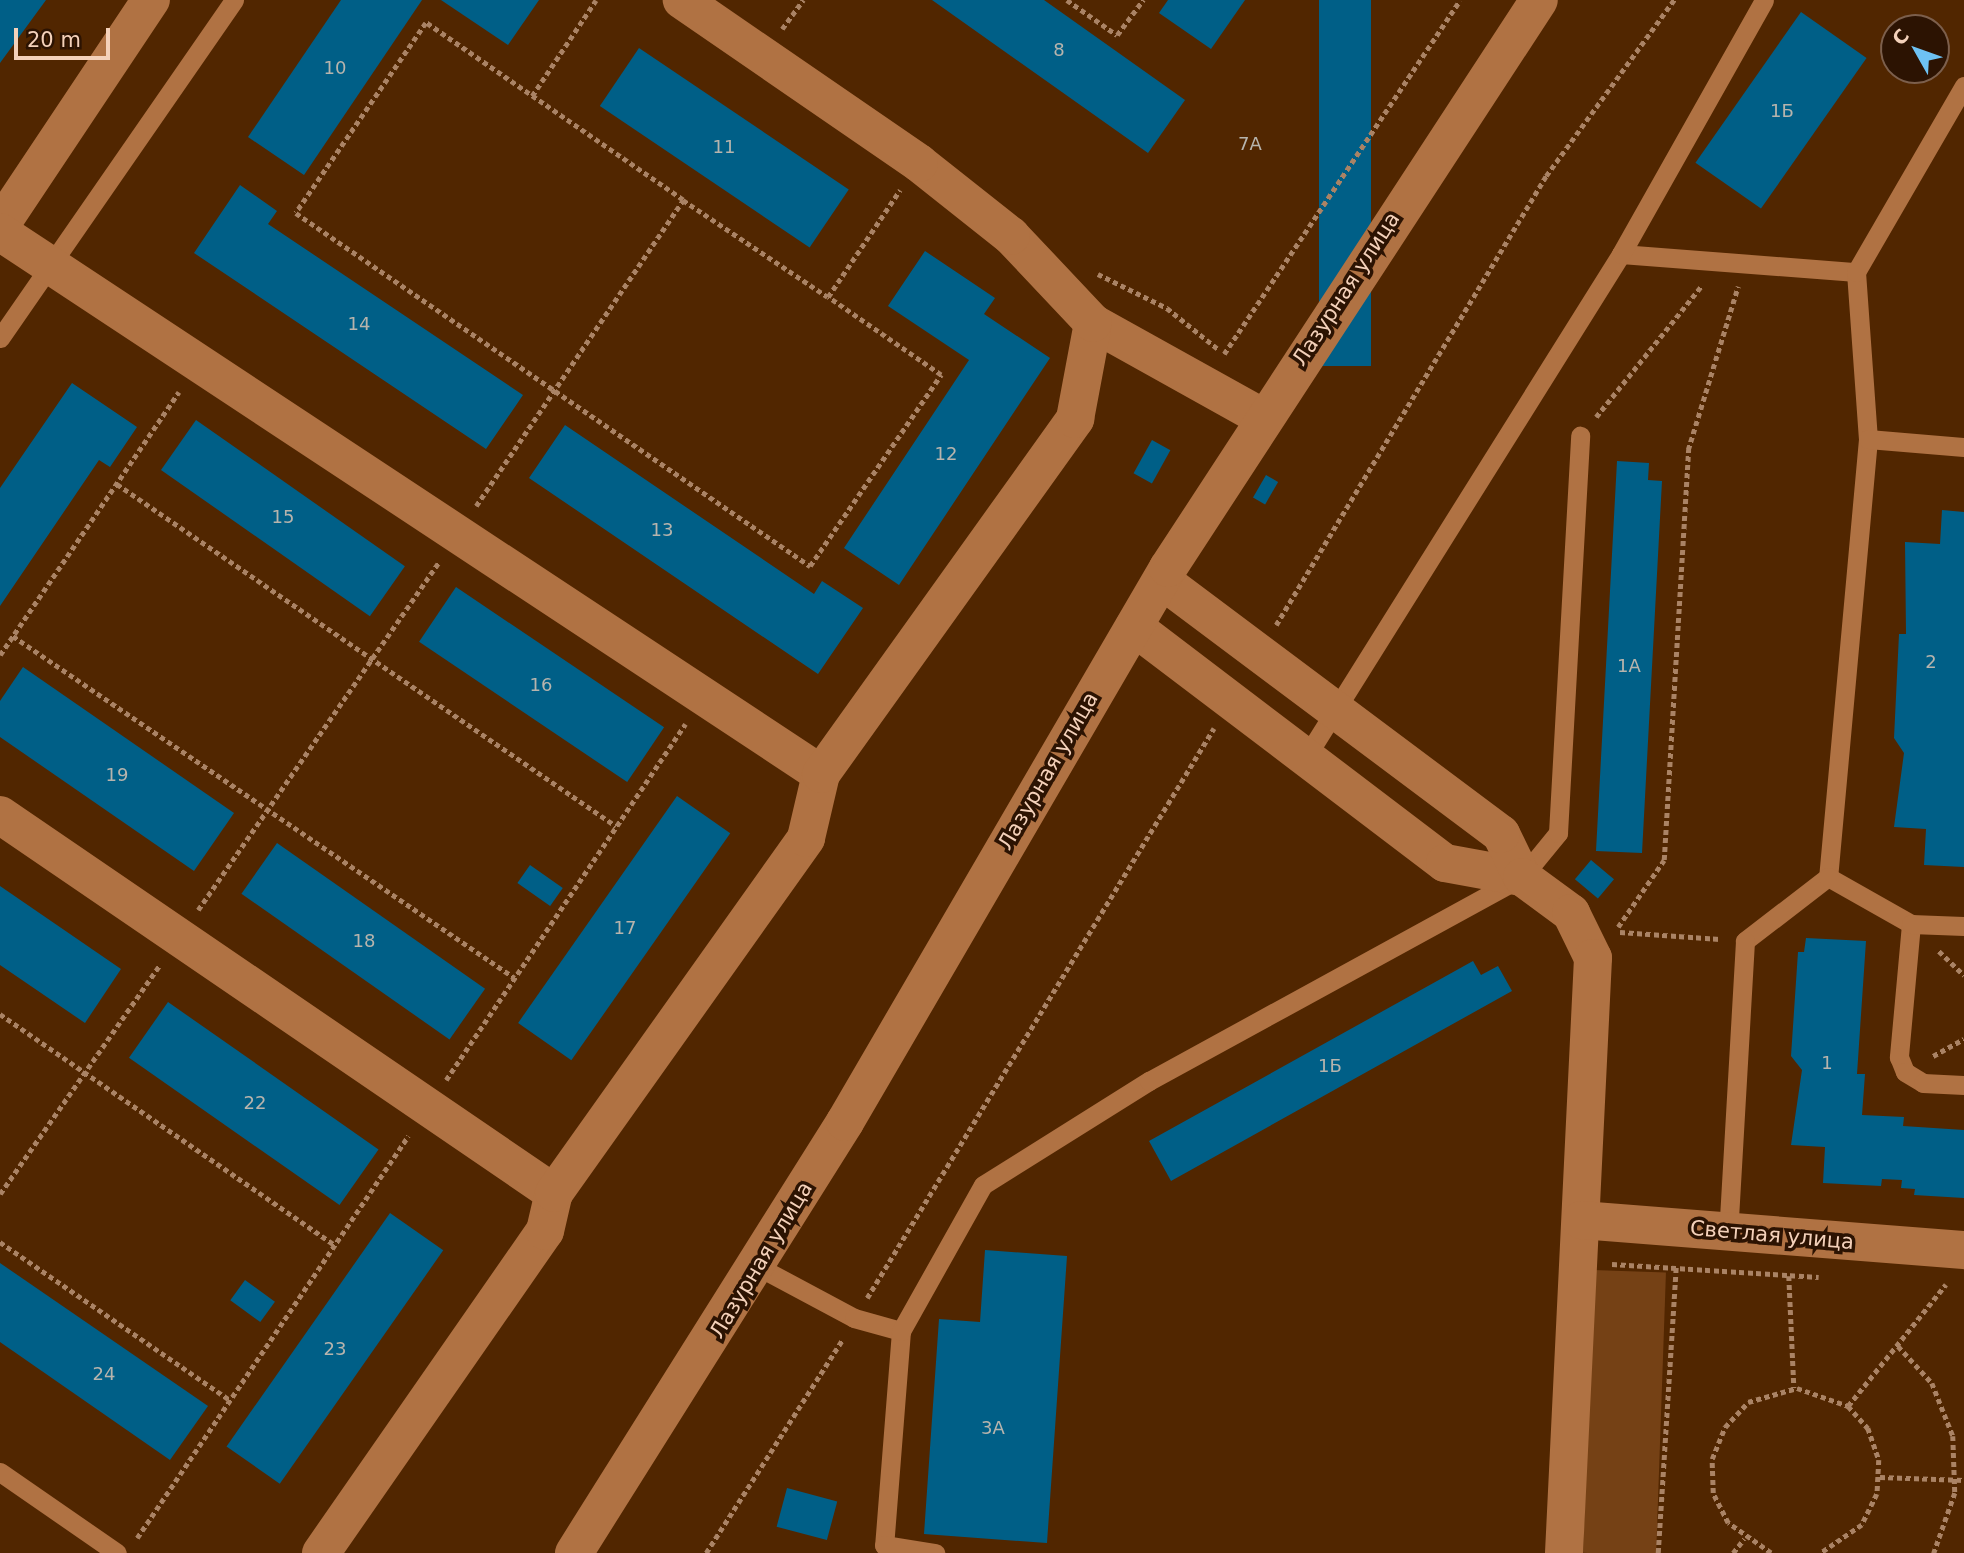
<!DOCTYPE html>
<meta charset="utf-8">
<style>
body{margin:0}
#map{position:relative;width:1964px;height:1553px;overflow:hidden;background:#512600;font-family:"DejaVu Sans",sans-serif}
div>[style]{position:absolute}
.green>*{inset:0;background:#754115;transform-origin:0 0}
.building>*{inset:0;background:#005f87;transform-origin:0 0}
.path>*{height:4.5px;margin-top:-2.25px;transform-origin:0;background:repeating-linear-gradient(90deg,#aa8365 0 5px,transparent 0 8.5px)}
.service>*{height:19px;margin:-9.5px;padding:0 9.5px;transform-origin:9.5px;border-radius:9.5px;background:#b07243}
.minor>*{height:38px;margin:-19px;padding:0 19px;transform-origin:19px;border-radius:19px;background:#b07243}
.tertiary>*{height:38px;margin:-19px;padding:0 19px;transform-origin:19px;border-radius:19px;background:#b07243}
span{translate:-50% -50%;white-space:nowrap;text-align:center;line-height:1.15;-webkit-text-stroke:7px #2c1302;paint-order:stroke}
.number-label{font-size:18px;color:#b7b4ad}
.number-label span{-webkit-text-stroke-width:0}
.street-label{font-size:21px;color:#f4d1ba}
.north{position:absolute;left:1880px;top:14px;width:70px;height:70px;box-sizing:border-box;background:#2c1302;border:2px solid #7c5f4c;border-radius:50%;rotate:310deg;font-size:19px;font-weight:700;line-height:28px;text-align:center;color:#f4d1ba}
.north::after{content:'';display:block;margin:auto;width:24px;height:32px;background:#6ec2f3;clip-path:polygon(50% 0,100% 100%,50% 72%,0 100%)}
.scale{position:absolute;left:14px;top:28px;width:96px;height:32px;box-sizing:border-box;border:4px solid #f4d1ba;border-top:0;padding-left:9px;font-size:21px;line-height:24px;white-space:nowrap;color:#f4d1ba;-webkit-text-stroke:5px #2c1302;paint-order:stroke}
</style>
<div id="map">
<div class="green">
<div style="left:1593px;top:1270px;width:73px;height:283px;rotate:2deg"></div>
</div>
<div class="building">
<div style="clip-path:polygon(0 0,46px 0,0 63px)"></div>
<div style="clip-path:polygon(341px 0,422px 0,304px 175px,248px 137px)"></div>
<div style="clip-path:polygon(441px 0,539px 0,508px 45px)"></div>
<div style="clip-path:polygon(932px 0,1044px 0,1185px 100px,1148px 153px)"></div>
<div style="clip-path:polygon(1168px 0,1245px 0,1211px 49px,1159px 13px)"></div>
<div style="left:1319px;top:0;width:52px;height:366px"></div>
<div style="left:1801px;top:12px;width:80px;height:184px;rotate:35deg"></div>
<div style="left:639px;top:48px;width:253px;height:70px;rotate:34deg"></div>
<div style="clip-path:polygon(240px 185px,277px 211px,268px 224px,523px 395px,486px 449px,194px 253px)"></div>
<div style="clip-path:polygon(925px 251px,995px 298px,984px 314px,1050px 358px,899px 585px,844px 548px,969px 360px,888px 306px)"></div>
<div style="clip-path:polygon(72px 383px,137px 427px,110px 467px,99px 460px,0 606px,0 488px)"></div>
<div style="left:196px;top:420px;width:255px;height:61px;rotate:35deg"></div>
<div style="clip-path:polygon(565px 425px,814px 594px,822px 581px,863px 608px,818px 674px,529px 478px)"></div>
<div style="left:1152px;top:440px;width:21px;height:38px;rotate:29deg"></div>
<div style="clip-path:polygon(1617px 461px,1649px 463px,1648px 480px,1662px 481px,1642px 853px,1596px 851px)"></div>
<div style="left:1266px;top:475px;width:14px;height:26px;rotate:30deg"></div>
<div style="clip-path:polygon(1942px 510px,1964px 512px,1964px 867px,1924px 865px,1926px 829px,1894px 827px,1904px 753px,1894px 738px,1899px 634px,1906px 634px,1905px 542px,1940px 544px)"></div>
<div style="left:456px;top:587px;width:251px;height:66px;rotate:34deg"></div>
<div style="clip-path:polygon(23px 667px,234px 813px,194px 871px,0 737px,0 701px)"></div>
<div style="left:677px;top:796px;width:65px;height:277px;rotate:35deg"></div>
<div style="left:277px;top:843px;width:254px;height:62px;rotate:35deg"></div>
<div style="left:1591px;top:860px;width:30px;height:25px;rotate:40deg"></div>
<div style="left:530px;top:865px;width:40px;height:22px;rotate:35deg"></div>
<div style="clip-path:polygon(0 886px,121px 969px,85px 1023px,0 965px)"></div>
<div style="clip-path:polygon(1806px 938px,1866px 941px,1857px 1074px,1865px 1074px,1862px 1115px,1904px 1117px,1903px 1126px,1964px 1130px,1964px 1198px,1914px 1195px,1915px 1189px,1901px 1188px,1902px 1180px,1882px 1179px,1881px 1186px,1823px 1183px,1825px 1147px,1791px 1145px,1802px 1070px,1791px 1056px,1798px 952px,1804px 952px)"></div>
<div style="clip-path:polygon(1473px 961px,1481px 975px,1498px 966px,1512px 991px,1171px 1181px,1149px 1141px)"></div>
<div style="left:168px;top:1002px;width:257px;height:68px;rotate:35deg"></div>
<div style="left:390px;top:1213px;width:65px;height:285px;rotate:35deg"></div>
<div style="clip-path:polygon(985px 1250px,1067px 1256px,1047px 1543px,924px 1534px,939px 1319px,980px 1322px)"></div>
<div style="clip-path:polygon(0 1263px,208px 1406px,170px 1460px,0 1342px)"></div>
<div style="left:245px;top:1280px;width:37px;height:25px;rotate:36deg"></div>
<div style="left:787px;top:1488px;width:52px;height:40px;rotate:15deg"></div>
</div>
<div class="path">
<div style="left:1067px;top:0;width:61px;rotate:35deg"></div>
<div style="left:1117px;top:35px;width:44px;rotate:-53.4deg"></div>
<div style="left:782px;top:29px;width:36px;rotate:-54deg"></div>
<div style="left:532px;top:96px;width:115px;rotate:-56.3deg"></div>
<div style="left:683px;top:200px;width:312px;rotate:-145.4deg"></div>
<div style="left:426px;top:23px;width:230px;rotate:124.4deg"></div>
<div style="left:296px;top:213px;width:624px;rotate:34.48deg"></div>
<div style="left:810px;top:566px;width:232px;rotate:-55.6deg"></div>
<div style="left:941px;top:375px;width:137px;rotate:-145.4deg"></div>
<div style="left:1098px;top:274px;width:77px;rotate:26.2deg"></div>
<div style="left:1167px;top:308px;width:65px;rotate:38.8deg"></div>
<div style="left:1224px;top:354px;width:425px;rotate:-56.3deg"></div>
<div style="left:1596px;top:417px;width:169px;rotate:-51.2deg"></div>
<div style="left:117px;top:484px;width:605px;rotate:34.43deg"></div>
<div style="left:476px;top:506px;width:369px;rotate:-55.9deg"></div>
<div style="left:683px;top:200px;width:174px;rotate:33.8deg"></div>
<div style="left:828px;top:297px;width:129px;rotate:-56.1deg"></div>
<div style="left:1276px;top:625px;width:524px;rotate:-58.98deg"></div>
<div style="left:1546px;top:176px;width:218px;rotate:-54deg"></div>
<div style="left:13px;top:636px;width:607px;rotate:34.27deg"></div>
<div style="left:0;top:655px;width:318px;rotate:-55.8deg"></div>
<div style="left:198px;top:910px;width:422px;rotate:-55.3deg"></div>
<div style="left:1618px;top:927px;width:81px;rotate:-55.5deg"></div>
<div style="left:1664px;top:860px;width:411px;rotate:-86.6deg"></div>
<div style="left:1688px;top:450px;width:171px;rotate:-73deg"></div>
<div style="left:1620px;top:932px;width:100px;rotate:4deg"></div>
<div style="left:1939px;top:951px;width:35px;rotate:44deg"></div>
<div style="left:0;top:1014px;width:407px;rotate:34.6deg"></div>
<div style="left:1933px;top:1056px;width:35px;rotate:-29deg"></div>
<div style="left:446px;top:1080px;width:429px;rotate:-56.1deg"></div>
<div style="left:0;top:1194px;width:278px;rotate:-55.1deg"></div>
<div style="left:0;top:1242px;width:279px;rotate:34.5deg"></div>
<div style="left:1612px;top:1264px;width:207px;rotate:3.6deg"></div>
<div style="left:1789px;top:1276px;width:112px;rotate:87.4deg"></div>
<div style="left:867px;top:1298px;width:667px;rotate:-58.67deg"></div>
<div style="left:1898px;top:1346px;width:50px;rotate:47.4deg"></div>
<div style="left:1932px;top:1383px;width:57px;rotate:68.4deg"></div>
<div style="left:1953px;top:1436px;width:57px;rotate:88deg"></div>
<div style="left:1955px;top:1493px;width:64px;rotate:109.3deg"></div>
<div style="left:1848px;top:1406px;width:156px;rotate:-51.2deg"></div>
<div style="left:1880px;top:1477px;width:84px;rotate:2deg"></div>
<div style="left:137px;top:1538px;width:485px;rotate:-56deg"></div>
<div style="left:706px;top:1553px;width:254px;rotate:-57.4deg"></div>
<div style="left:1658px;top:1553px;width:288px;rotate:-86.4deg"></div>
<div style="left:1733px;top:1553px;width:18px;rotate:-52deg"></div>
<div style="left:1771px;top:1553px;width:52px;rotate:-145.1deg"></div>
<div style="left:1728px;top:1523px;width:34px;rotate:-117deg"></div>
<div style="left:1713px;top:1493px;width:34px;rotate:-92deg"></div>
<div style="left:1712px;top:1459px;width:35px;rotate:-68deg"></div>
<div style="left:1725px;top:1427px;width:34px;rotate:-47deg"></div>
<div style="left:1748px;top:1402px;width:51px;rotate:-15.9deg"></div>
<div style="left:1797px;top:1388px;width:54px;rotate:19.4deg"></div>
<div style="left:1848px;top:1406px;width:30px;rotate:48deg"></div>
<div style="left:1868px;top:1428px;width:34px;rotate:71deg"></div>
<div style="left:1879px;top:1460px;width:34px;rotate:93deg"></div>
<div style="left:1877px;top:1494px;width:34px;rotate:116deg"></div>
<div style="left:1862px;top:1525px;width:50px;rotate:145.7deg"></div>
</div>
<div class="service">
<div style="left:1621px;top:254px;width:236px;rotate:4.4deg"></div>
<div style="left:1856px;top:272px;width:167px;rotate:85.9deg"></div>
<div style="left:1868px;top:439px;width:440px;rotate:95.2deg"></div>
<div style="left:1828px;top:877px;width:105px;rotate:142.4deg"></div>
<div style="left:1745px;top:941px;width:291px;rotate:93.3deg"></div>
<div style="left:1856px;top:272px;width:215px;rotate:-59.9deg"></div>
<div style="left:0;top:338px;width:411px;rotate:-55.3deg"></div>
<div style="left:1868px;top:439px;width:96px;rotate:4.8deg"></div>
<div style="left:1306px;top:757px;width:593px;rotate:-57.94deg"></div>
<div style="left:1621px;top:254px;width:291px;rotate:-60.6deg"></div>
<div style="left:1828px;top:877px;width:95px;rotate:29.5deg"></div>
<div style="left:1911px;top:924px;width:134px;rotate:95.2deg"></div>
<div style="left:1899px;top:1057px;width:16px;rotate:68deg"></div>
<div style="left:1905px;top:1072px;width:21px;rotate:31deg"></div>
<div style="left:1923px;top:1083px;width:41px;rotate:2.8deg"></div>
<div style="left:1911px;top:924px;width:53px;rotate:2.2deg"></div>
<div style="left:757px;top:1266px;width:110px;rotate:28.2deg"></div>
<div style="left:854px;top:1318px;width:49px;rotate:15.5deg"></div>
<div style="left:901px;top:1331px;width:215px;rotate:94.5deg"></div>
<div style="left:884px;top:1545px;width:52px;rotate:8.9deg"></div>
<div style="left:901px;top:1331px;width:167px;rotate:-60.7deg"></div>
<div style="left:983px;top:1185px;width:196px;rotate:-32.1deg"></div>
<div style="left:1149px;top:1081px;width:425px;rotate:-28.7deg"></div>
<div style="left:1522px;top:877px;width:57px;rotate:-50.7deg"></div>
<div style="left:1558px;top:833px;width:398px;rotate:-86.8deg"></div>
<div style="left:0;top:1472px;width:142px;rotate:34.7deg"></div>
</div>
<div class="minor">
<div style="left:0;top:226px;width:272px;rotate:-56.3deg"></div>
<div style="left:0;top:232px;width:984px;rotate:33.43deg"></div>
<div style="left:1093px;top:323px;width:193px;rotate:29.1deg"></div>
<div style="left:1134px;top:627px;width:390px;rotate:37.2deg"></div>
<div style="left:1445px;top:863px;width:78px;rotate:10.3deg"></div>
<div style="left:1522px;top:877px;width:48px;rotate:-116deg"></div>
<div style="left:1501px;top:834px;width:424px;rotate:-143.2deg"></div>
<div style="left:0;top:815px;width:671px;rotate:34.31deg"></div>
<div style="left:1522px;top:877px;width:61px;rotate:36.3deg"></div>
<div style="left:1571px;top:913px;width:50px;rotate:63.9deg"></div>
<div style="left:1593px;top:958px;width:596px;rotate:92.79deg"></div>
<div style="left:1581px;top:1220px;width:384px;rotate:4.5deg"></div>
<div style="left:321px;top:1553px;width:392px;rotate:-55.2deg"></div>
<div style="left:545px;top:1231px;width:39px;rotate:-77deg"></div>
<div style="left:554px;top:1193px;width:435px;rotate:-54.6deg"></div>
<div style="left:806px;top:838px;width:66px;rotate:-76.8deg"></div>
<div style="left:821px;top:774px;width:437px;rotate:-54.4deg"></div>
<div style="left:1075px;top:419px;width:98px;rotate:-79.4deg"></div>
<div style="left:1093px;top:323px;width:120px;rotate:-133.3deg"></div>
<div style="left:1011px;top:236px;width:117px;rotate:-141.6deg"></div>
<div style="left:919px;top:163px;width:288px;rotate:-145.5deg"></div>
</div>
<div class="tertiary">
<div style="left:574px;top:1553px;width:509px;rotate:-57.84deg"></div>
<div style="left:845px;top:1122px;width:641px;rotate:-59.76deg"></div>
<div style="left:1168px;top:568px;width:678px;rotate:-56.85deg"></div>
</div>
<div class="number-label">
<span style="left:1059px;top:50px">8</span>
<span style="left:335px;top:68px">10</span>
<span style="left:1782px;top:111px">1Б</span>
<span style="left:1250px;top:144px">7А</span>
<span style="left:724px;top:147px">11</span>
<span style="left:359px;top:324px">14</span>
<span style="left:946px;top:454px">12</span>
<span style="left:283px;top:517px">15</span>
<span style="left:662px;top:530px">13</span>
<span style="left:1931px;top:662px">2</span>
<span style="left:1629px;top:666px">1А</span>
<span style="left:541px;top:685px">16</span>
<span style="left:117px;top:775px">19</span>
<span style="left:625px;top:928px">17</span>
<span style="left:364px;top:941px">18</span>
<span style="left:1827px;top:1063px">1</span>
<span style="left:1330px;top:1066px">1Б</span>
<span style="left:255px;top:1103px">22</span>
<span style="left:335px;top:1349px">23</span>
<span style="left:104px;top:1374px">24</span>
<span style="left:993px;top:1428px">3А</span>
</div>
<div class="street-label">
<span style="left:1346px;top:289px;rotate:-57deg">Лазурная улица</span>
<span style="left:1048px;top:771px;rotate:-60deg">Лазурная улица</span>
<span style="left:1772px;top:1235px;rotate:5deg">Светлая улица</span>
<span style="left:761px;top:1260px;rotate:-59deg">Лазурная улица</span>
</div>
<div class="north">С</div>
<div class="scale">20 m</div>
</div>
